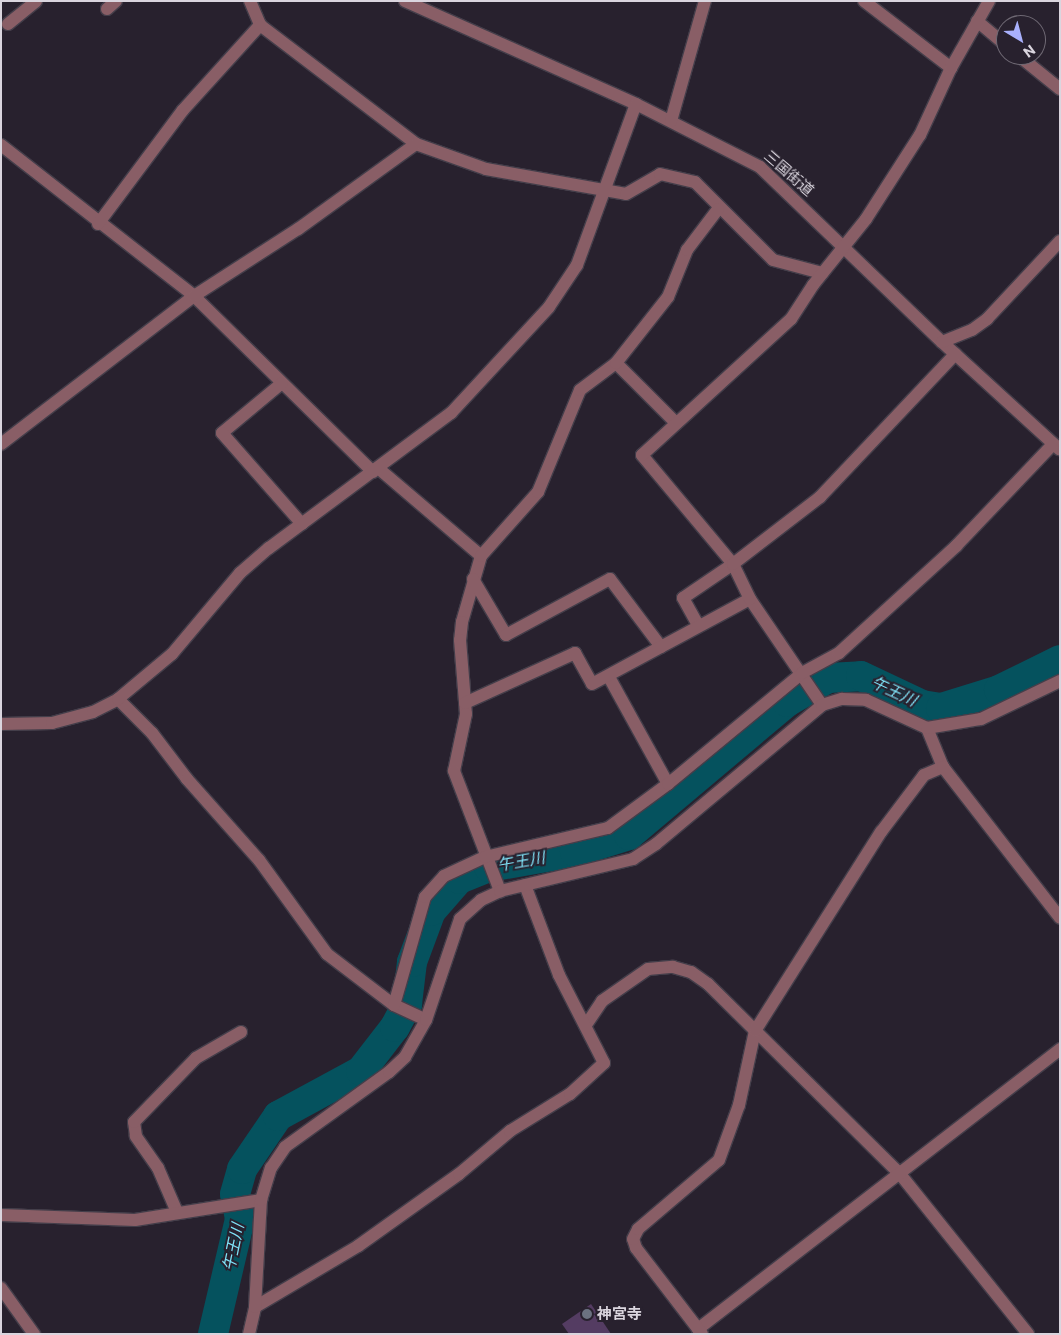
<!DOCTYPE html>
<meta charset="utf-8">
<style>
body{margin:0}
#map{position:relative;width:1061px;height:1335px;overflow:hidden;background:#28212e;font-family:Commissioner,"Noto Sans JP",sans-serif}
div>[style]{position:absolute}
.river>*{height:30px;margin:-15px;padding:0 15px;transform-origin:15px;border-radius:15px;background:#05525e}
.building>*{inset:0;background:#543c62}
.roads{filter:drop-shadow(1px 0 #443e4a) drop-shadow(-1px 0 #443e4a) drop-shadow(0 1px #443e4a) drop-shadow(0 -1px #443e4a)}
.minor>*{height:12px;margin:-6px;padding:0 6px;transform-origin:6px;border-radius:6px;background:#895e66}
.dots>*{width:14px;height:14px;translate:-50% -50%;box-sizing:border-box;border:2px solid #28212e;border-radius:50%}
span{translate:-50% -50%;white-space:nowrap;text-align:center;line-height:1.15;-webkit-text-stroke:4px #28212e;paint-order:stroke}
.street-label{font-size:15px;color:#dad5de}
.poi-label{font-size:15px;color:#dad5de;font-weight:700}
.left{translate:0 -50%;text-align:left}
.water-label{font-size:16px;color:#80e5fa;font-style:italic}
.frame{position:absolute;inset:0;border:2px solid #dad5de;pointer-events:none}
.north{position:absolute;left:996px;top:15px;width:50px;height:50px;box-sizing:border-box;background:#28212e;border:1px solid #6f6974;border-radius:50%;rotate:143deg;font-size:14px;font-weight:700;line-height:20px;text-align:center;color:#dad5de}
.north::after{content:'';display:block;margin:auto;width:18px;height:22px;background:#a9b0fc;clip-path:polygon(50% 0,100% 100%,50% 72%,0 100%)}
</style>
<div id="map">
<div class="river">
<div style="left:213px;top:1334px;width:118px;rotate:-76.8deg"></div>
<div style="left:240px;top:1219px;width:25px;rotate:-101deg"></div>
<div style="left:235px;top:1194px;width:26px;rotate:-74deg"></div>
<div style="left:242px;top:1169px;width:64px;rotate:-55.8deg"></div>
<div style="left:278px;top:1116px;width:94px;rotate:-28.5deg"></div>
<div style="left:361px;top:1071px;width:56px;rotate:-52.3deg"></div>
<div style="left:395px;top:1027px;width:26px;rotate:-62deg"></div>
<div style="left:407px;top:1004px;width:42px;rotate:-83.2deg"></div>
<div style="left:412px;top:962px;width:54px;rotate:-69.6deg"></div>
<div style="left:431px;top:911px;width:43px;rotate:-48.8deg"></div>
<div style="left:459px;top:879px;width:32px;rotate:-22deg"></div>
<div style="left:489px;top:867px;width:87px;rotate:-9.9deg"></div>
<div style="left:575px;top:852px;width:57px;rotate:-17.5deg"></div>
<div style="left:629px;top:835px;width:207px;rotate:-40.1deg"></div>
<div style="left:787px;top:702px;width:48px;rotate:-30.3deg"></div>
<div style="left:828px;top:678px;width:33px;rotate:-3deg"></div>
<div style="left:861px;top:676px;width:68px;rotate:25.4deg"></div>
<div style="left:922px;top:705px;width:19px;rotate:9deg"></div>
<div style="left:941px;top:708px;width:61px;rotate:-17.2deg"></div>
<div style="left:999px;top:690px;width:68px;rotate:-26.2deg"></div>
</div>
<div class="building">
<div style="clip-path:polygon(591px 1304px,611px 1334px,569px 1334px,562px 1324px)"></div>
</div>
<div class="roads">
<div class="minor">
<div style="left:250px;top:1px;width:26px;rotate:67deg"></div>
<div style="left:260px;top:25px;width:196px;rotate:37.3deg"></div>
<div style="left:416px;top:144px;width:74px;rotate:19.7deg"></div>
<div style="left:486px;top:169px;width:142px;rotate:10.1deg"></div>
<div style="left:626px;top:194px;width:39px;rotate:-30deg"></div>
<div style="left:660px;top:174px;width:36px;rotate:13deg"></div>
<div style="left:695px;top:182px;width:110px;rotate:45deg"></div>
<div style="left:773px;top:260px;width:51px;rotate:14.9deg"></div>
<div style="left:405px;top:1px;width:253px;rotate:24deg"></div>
<div style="left:636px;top:104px;width:139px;rotate:26.9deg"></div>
<div style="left:760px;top:167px;width:252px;rotate:43.9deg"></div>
<div style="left:942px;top:342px;width:159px;rotate:42.4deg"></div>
<div style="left:864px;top:1px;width:110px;rotate:37.6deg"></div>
<div style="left:107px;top:9px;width:12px;rotate:-42deg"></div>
<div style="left:977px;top:21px;width:38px;rotate:40deg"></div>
<div style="left:8px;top:24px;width:36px;rotate:-39deg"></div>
<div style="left:1018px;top:55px;width:54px;rotate:39deg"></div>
<div style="left:671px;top:121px;width:125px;rotate:-74.2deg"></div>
<div style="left:1px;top:145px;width:245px;rotate:38deg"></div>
<div style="left:194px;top:296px;width:251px;rotate:44.5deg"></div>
<div style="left:98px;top:224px;width:142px;rotate:-53.3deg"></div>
<div style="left:183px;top:110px;width:115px;rotate:-47.8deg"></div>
<div style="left:942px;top:342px;width:32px;rotate:-22deg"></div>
<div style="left:972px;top:330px;width:19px;rotate:-36deg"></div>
<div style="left:987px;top:319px;width:107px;rotate:-46.9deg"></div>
<div style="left:616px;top:363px;width:85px;rotate:45deg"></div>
<div style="left:282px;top:383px;width:78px;rotate:140.2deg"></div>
<div style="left:222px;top:433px;width:121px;rotate:48.7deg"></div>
<div style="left:1px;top:444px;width:243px;rotate:-37.5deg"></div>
<div style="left:194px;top:296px;width:124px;rotate:-32.8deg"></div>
<div style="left:298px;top:229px;width:145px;rotate:-35.8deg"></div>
<div style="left:378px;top:468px;width:135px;rotate:40.5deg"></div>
<div style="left:481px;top:556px;width:69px;rotate:106.1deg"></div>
<div style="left:462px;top:622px;width:18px;rotate:96deg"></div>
<div style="left:460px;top:640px;width:74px;rotate:85.4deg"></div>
<div style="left:466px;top:714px;width:58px;rotate:101.9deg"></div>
<div style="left:454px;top:771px;width:129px;rotate:69deg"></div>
<div style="left:481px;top:556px;width:86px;rotate:-48.3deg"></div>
<div style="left:538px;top:492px;width:110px;rotate:-67.6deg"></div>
<div style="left:580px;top:390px;width:45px;rotate:-36.9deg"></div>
<div style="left:616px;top:363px;width:84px;rotate:-51.8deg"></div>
<div style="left:668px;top:297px;width:51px;rotate:-68deg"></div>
<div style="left:687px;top:250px;width:51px;rotate:-52.9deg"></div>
<div style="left:473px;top:579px;width:65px;rotate:59.5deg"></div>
<div style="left:506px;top:635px;width:118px;rotate:-28.3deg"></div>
<div style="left:610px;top:579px;width:85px;rotate:53.1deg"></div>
<div style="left:698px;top:625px;width:31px;rotate:-119deg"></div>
<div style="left:683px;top:598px;width:60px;rotate:-34.2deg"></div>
<div style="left:733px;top:564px;width:142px;rotate:-129.9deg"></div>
<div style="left:642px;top:455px;width:202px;rotate:-42.4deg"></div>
<div style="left:791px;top:319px;width:40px;rotate:-57.1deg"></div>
<div style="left:813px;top:285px;width:85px;rotate:-51.2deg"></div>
<div style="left:866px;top:219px;width:100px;rotate:-57.3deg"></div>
<div style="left:920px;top:135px;width:74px;rotate:-65.2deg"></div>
<div style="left:951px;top:68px;width:77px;rotate:-60.4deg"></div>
<div style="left:609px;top:677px;width:122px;rotate:61.1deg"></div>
<div style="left:118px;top:699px;width:48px;rotate:45deg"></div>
<div style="left:152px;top:733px;width:58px;rotate:52.7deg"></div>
<div style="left:187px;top:779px;width:108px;rotate:48.4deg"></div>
<div style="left:259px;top:860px;width:116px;rotate:54.1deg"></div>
<div style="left:327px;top:954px;width:84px;rotate:37.3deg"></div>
<div style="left:394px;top:1005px;width:35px;rotate:25deg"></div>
<div style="left:465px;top:703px;width:121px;rotate:-24.4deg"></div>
<div style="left:575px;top:653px;width:35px;rotate:61deg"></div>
<div style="left:592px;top:684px;width:179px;rotate:-28.3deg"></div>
<div style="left:822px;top:705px;width:128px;rotate:-124.2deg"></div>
<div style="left:750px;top:599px;width:39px;rotate:-116deg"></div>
<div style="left:733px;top:564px;width:110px;rotate:-37.6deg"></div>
<div style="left:820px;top:497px;width:197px;rotate:-46.6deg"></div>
<div style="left:1px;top:724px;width:51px;rotate:-1.1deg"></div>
<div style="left:52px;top:723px;width:42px;rotate:-15deg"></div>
<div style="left:93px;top:712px;width:28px;rotate:-27deg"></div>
<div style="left:118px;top:699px;width:70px;rotate:-39.8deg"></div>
<div style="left:172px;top:654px;width:106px;rotate:-50deg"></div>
<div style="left:240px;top:573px;width:38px;rotate:-41deg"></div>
<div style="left:269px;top:548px;width:227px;rotate:-36.6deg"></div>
<div style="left:451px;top:413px;width:144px;rotate:-47.2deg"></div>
<div style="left:549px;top:307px;width:50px;rotate:-56.3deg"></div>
<div style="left:577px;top:265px;width:171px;rotate:-69.9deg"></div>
<div style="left:927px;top:728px;width:42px;rotate:67.7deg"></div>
<div style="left:394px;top:1005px;width:112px;rotate:-74deg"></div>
<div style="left:425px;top:897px;width:28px;rotate:-48deg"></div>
<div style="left:444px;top:876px;width:45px;rotate:-24.9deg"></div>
<div style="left:485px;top:857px;width:126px;rotate:-13.3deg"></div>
<div style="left:608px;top:828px;width:74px;rotate:-36.3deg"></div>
<div style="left:668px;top:784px;width:174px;rotate:-39.6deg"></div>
<div style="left:802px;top:673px;width:42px;rotate:-28.4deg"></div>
<div style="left:839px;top:653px;width:159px;rotate:-42.4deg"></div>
<div style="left:956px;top:546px;width:141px;rotate:-46.4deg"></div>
<div style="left:586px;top:1025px;width:29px;rotate:-56deg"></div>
<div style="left:602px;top:1001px;width:56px;rotate:-34.8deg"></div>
<div style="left:648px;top:969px;width:25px;rotate:-5deg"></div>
<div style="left:673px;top:967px;width:19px;rotate:16deg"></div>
<div style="left:691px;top:972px;width:21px;rotate:35deg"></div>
<div style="left:708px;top:984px;width:270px;rotate:44.7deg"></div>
<div style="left:900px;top:1174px;width:205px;rotate:51.3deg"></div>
<div style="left:177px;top:1212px;width:48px;rotate:-113.4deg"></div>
<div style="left:158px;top:1168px;width:39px;rotate:-125deg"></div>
<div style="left:136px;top:1136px;width:14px;rotate:-98deg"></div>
<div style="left:134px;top:1122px;width:89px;rotate:-45.9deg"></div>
<div style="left:196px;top:1058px;width:52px;rotate:-30deg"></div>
<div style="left:1px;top:1215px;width:134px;rotate:2.1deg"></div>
<div style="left:135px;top:1220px;width:128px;rotate:-9deg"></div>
<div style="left:1px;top:1288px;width:57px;rotate:54.3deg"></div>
<div style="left:255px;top:1307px;width:120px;rotate:-30.6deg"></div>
<div style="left:358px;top:1246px;width:124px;rotate:-35.5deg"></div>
<div style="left:459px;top:1174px;width:67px;rotate:-40.1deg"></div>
<div style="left:510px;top:1131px;width:70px;rotate:-31.7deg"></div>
<div style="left:570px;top:1094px;width:46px;rotate:-42.4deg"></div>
<div style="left:604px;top:1063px;width:99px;rotate:-117.1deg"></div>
<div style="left:559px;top:975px;width:96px;rotate:-110.7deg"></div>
<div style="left:698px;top:1329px;width:458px;rotate:-37.7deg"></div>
<div style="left:249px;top:1334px;width:28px;rotate:-77deg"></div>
<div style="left:255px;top:1307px;width:107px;rotate:-86.8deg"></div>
<div style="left:261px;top:1200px;width:34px;rotate:-73deg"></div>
<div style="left:271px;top:1168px;width:25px;rotate:-56deg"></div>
<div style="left:285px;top:1147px;width:128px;rotate:-35.8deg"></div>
<div style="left:389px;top:1072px;width:22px;rotate:-43deg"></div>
<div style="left:405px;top:1057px;width:43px;rotate:-60.4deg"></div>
<div style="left:426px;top:1020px;width:107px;rotate:-71.4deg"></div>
<div style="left:460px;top:919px;width:28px;rotate:-42deg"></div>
<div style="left:481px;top:900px;width:21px;rotate:-25deg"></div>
<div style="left:500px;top:891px;width:137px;rotate:-13.5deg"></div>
<div style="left:633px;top:859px;width:27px;rotate:-33deg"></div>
<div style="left:656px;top:844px;width:217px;rotate:-39.9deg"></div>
<div style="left:822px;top:705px;width:21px;rotate:-17deg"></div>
<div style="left:842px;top:699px;width:24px;rotate:2deg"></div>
<div style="left:866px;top:700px;width:67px;rotate:24.7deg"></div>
<div style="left:927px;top:728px;width:55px;rotate:-9.5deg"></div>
<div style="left:981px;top:719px;width:88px;rotate:-25.7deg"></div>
<div style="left:702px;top:1334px;width:108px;rotate:-127.5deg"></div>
<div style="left:636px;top:1248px;width:9px;rotate:-108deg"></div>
<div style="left:633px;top:1239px;width:11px;rotate:-63deg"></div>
<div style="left:638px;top:1229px;width:106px;rotate:-40.4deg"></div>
<div style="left:719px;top:1160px;width:59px;rotate:-70deg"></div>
<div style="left:739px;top:1105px;width:76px;rotate:-77.8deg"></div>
<div style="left:755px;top:1031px;width:236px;rotate:-57.7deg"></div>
<div style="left:881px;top:832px;width:71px;rotate:-53deg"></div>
<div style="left:924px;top:775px;width:21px;rotate:-23deg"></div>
<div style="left:943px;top:767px;width:191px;rotate:52.2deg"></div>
</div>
</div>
<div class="dots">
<div style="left:587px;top:1314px;background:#6b7280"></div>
</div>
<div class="street-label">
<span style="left:789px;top:173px;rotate:41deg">三国街道</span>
</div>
<div class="poi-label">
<span class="left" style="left:597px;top:1314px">神宮寺</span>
</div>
<div class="water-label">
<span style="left:894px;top:691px;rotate:25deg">午王川</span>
<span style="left:521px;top:861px;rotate:-10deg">午王川</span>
<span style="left:233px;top:1247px;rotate:-78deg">午王川</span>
</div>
<div class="frame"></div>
<div class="north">N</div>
</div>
